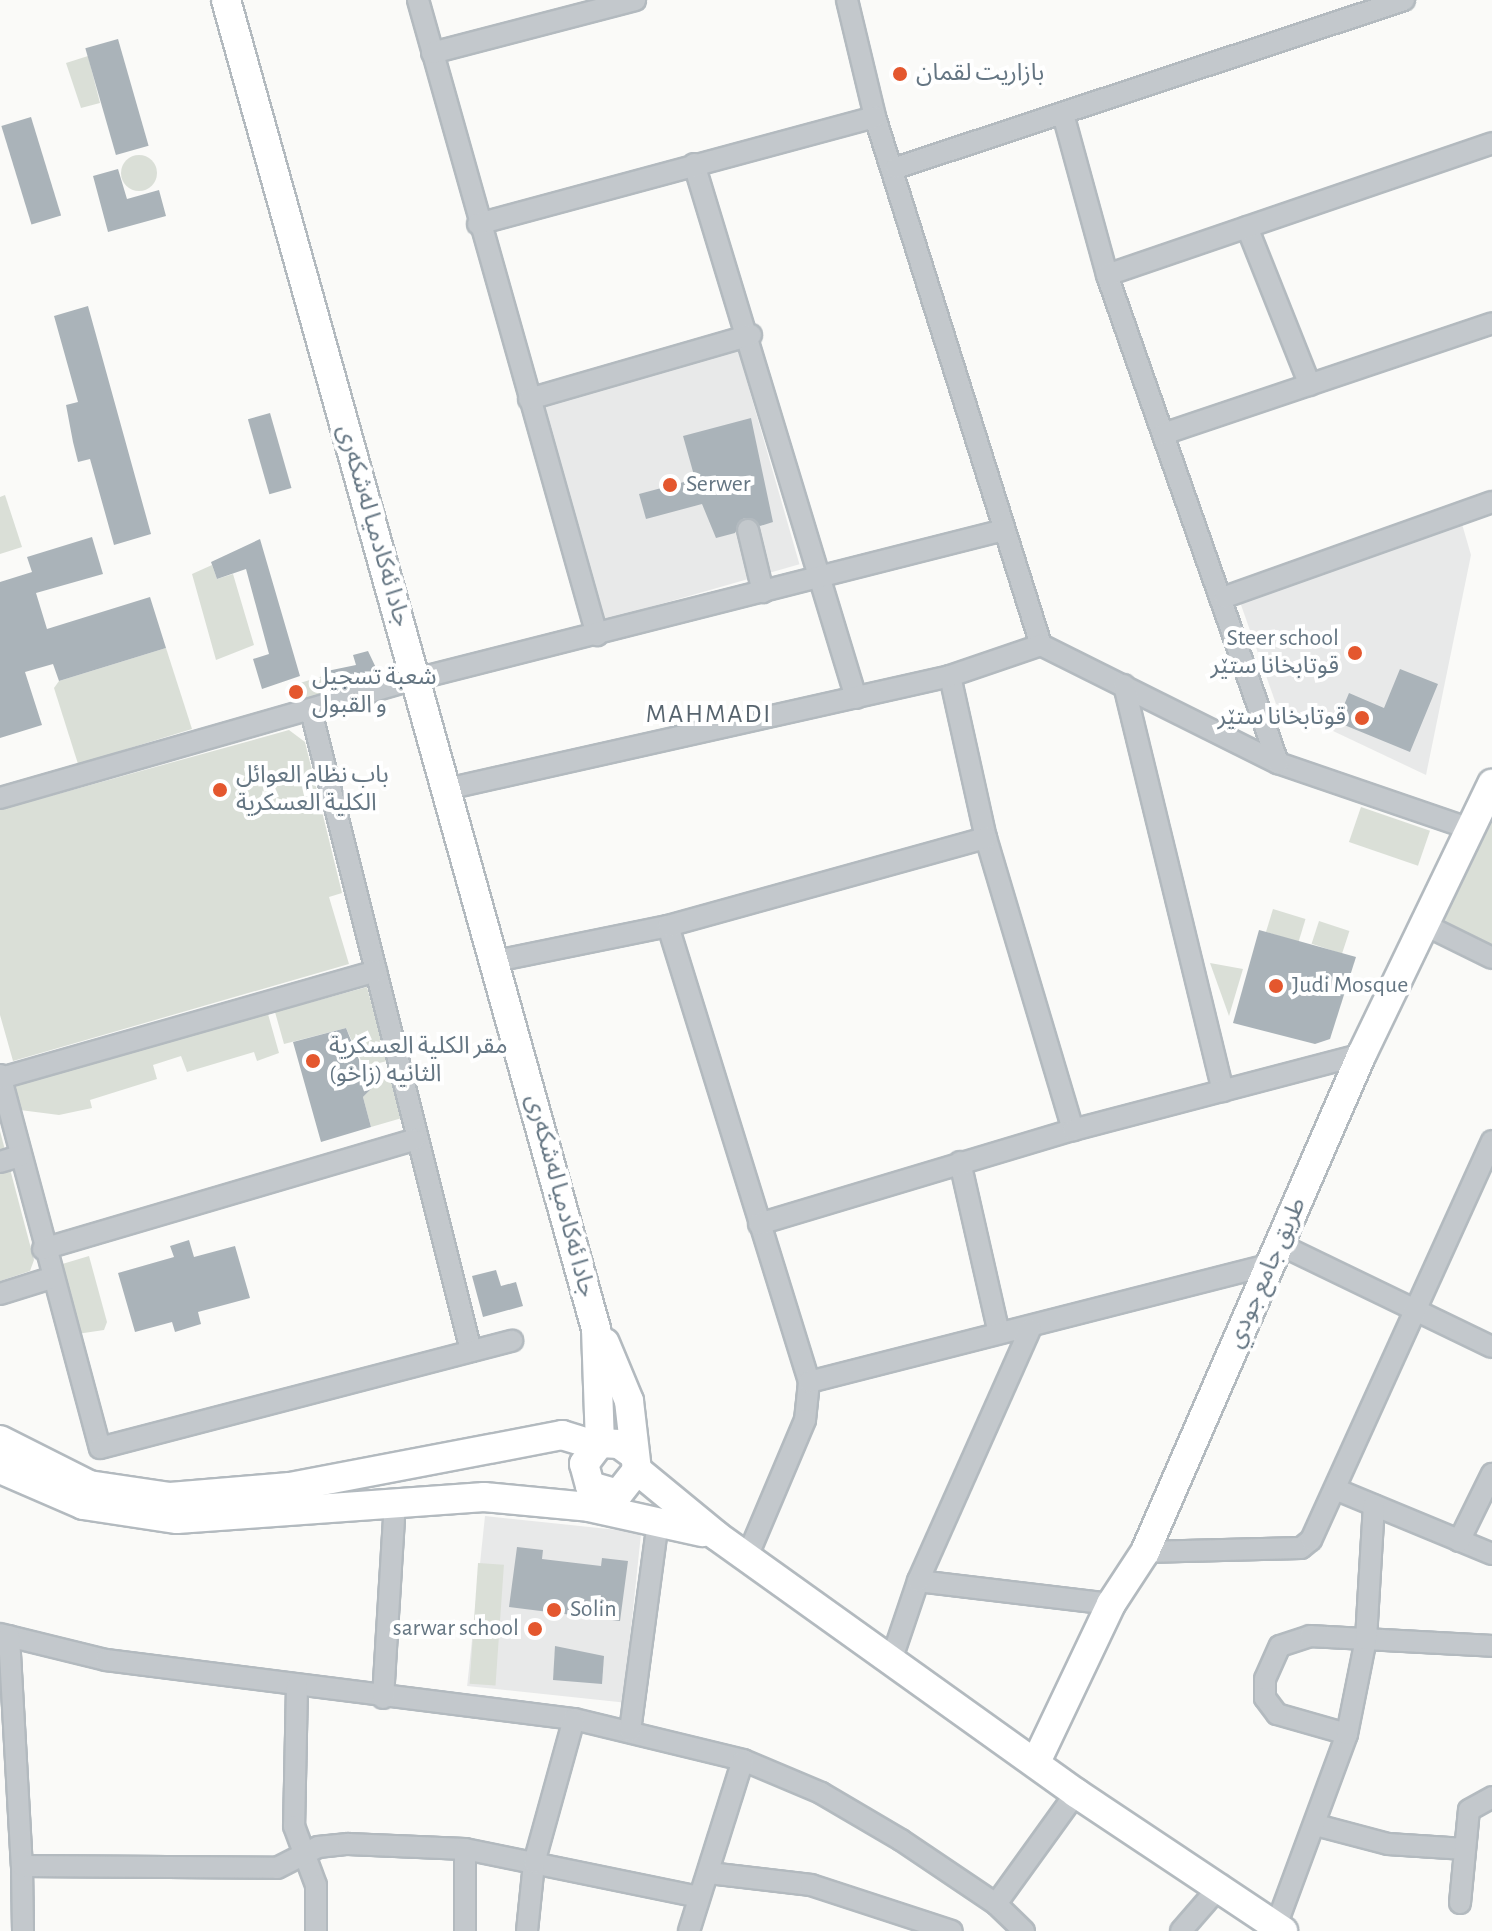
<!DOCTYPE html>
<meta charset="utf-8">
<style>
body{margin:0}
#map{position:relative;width:1492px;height:1931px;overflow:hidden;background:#fafaf8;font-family:"Alegreya Sans","Noto Sans Arabic",sans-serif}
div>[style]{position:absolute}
.built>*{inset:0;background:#e8e9e9;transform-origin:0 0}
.green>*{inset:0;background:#dadfd7;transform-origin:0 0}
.round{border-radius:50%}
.building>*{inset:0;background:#aab3b9;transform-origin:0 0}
.roads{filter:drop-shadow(2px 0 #b3babf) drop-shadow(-2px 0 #b3babf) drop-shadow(0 2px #b3babf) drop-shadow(0 -2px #b3babf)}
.street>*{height:20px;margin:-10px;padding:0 10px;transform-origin:10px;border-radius:10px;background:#c3c8cc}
.secondary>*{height:28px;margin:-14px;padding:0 14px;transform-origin:14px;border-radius:14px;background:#fff}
.dots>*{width:22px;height:22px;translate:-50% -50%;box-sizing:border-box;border:4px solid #fff;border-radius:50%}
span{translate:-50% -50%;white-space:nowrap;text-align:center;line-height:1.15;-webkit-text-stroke:8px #fff;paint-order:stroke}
.poi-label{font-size:24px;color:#657683}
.left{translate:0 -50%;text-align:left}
.right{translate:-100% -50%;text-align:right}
.street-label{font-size:24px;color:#657683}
.neighbourhood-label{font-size:26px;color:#57646e;letter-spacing:2px}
</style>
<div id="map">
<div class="built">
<div style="left:738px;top:350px;width:223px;height:202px;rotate:74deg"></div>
<div style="clip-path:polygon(1462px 524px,1471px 555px,1426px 775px,1276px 704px,1240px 602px)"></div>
<div style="left:485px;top:1516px;width:157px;height:171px;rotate:6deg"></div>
</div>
<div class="green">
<div style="clip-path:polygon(88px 56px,100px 103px,81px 108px,66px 63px)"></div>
<div class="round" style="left:121px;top:155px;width:36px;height:36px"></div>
<div style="clip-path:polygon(5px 495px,22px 547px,0 554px,0 497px)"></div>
<div style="clip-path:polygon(212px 565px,217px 579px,233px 574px,254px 645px,216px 660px,192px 574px)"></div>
<div style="clip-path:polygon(166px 648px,192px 729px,78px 764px,54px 688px,59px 681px)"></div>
<div style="left:323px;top:676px;width:21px;height:38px;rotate:73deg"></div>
<div style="clip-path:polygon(289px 730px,305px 742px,342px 893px,329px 897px,349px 964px,13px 1061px,0 1015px,0 810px)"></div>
<div style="clip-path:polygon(1492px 788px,1492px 947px,1436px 923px)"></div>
<div style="left:1361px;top:807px;width:73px;height:37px;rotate:19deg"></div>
<div style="left:1273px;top:909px;width:34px;height:24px;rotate:17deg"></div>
<div style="left:1319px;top:921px;width:32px;height:24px;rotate:18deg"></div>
<div style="clip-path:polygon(1210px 963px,1243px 969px,1229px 1016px)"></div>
<div style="clip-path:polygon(367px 987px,387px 1061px,364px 1067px,346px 1028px,284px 1044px,275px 1012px)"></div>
<div style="clip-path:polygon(268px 1014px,279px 1053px,257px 1061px,254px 1052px,187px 1072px,181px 1056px,153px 1065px,157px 1079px,90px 1100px,92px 1108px,59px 1115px,20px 1110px,12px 1084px)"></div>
<div style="clip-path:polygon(389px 1073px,402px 1118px,371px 1127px,363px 1097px,371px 1089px,367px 1079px)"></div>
<div style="clip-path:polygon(0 1131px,34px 1260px,30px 1271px,0 1281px)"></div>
<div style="clip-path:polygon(89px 1256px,107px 1322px,104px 1330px,77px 1334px,59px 1265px)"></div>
<div style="left:478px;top:1563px;width:26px;height:121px;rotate:4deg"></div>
</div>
<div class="building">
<div style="left:118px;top:39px;width:111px;height:34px;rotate:74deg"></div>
<div style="left:31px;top:117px;width:103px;height:31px;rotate:73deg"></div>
<div style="clip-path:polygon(118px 169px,127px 199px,159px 190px,166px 216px,108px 232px,93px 176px)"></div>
<div style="clip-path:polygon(88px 306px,151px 534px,114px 545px,90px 459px,78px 462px,73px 442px,66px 405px,78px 402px,54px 316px)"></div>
<div style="left:270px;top:413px;width:78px;height:23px;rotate:74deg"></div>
<div style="clip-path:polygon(751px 418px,773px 522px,760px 526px,744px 518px,735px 533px,716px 538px,702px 504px,646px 519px,639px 494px,695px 479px,683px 436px)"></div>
<div style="clip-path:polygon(92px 537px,103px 574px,36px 593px,47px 629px,150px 597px,166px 648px,59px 681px,53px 664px,25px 672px,42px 725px,0 738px,0 582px,32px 572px,27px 557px)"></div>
<div style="clip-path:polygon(260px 539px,300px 676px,262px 689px,253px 659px,269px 654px,246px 569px,217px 579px,211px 562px)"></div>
<div style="clip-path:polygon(368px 651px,378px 672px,331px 686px,327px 671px,356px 665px,353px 655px)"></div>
<div style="clip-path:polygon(1400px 669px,1438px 684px,1410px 752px,1337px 722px,1349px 693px,1384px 708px)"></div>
<div style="clip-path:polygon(1259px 930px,1356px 957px,1330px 1039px,1315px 1044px,1233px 1023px)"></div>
<div style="clip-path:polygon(346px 1028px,371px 1089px,363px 1097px,371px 1127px,321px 1142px,293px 1042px)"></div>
<div style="clip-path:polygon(189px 1240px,194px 1257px,235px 1246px,250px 1298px,198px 1312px,201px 1324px,175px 1332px,172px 1322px,135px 1332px,118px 1273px,174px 1257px,170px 1246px)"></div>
<div style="clip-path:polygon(496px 1270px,501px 1286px,516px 1282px,523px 1306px,483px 1317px,472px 1276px)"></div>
<div style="clip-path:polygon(517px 1547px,543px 1550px,542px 1559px,601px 1566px,602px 1558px,628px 1561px,620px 1621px,509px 1607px)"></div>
<div style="clip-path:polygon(555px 1646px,604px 1656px,602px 1684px,553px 1680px)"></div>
</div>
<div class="roads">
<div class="street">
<div style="left:418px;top:0;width:660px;rotate:74.26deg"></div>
<div style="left:847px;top:0;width:120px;rotate:76.5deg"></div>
<div style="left:875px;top:117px;width:553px;rotate:72.55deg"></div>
<div style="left:1041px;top:645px;width:265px;rotate:26.5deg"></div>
<div style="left:1278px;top:763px;width:201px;rotate:18.9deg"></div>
<div style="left:432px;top:53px;width:210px;rotate:-14.6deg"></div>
<div style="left:1063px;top:114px;width:167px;rotate:74.7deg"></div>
<div style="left:1107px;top:275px;width:517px;rotate:70.69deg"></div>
<div style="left:694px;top:164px;width:558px;rotate:73.12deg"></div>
<div style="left:896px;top:168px;width:535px;rotate:-18.3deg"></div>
<div style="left:478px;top:224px;width:411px;rotate:-15.1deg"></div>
<div style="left:1247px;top:227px;width:170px;rotate:68.3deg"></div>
<div style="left:1107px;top:275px;width:407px;rotate:-18.9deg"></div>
<div style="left:529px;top:399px;width:231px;rotate:-16.1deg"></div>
<div style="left:1163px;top:434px;width:347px;rotate:-18.6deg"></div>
<div style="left:748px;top:530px;width:64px;rotate:76.4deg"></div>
<div style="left:1225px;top:597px;width:283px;rotate:-19.6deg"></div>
<div style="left:950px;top:676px;width:166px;rotate:77.5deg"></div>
<div style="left:986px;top:838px;width:305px;rotate:73.4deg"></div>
<div style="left:1124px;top:685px;width:418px;rotate:76.3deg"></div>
<div style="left:311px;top:711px;width:660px;rotate:75.96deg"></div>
<div style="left:447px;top:789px;width:516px;rotate:-12.66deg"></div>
<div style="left:950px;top:676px;width:96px;rotate:-18.8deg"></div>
<div style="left:0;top:798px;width:433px;rotate:-16deg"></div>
<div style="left:416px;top:679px;width:607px;rotate:-14.22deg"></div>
<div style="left:1421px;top:923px;width:79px;rotate:26.2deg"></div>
<div style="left:668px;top:926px;width:477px;rotate:72.8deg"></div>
<div style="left:809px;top:1382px;width:38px;rotate:96deg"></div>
<div style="left:805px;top:1420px;width:147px;rotate:112.9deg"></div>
<div style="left:496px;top:961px;width:176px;rotate:-11.5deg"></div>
<div style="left:668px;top:926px;width:330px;rotate:-15.5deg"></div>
<div style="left:0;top:1075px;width:386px;rotate:75deg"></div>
<div style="left:100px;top:1448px;width:426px;rotate:-14.6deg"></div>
<div style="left:1px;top:1078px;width:390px;rotate:-15.9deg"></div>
<div style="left:0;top:1162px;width:21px;rotate:-17deg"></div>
<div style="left:960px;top:1162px;width:175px;rotate:77.2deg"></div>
<div style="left:759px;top:1224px;width:328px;rotate:-16.7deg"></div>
<div style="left:1073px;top:1130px;width:299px;rotate:-14.7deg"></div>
<div style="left:1281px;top:1245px;width:234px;rotate:25.8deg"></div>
<div style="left:43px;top:1249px;width:387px;rotate:-16.4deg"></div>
<div style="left:0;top:1294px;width:53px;rotate:-17.4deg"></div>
<div style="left:809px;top:1382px;width:477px;rotate:-14.3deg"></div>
<div style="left:1335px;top:1489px;width:170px;rotate:22.5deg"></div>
<div style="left:1459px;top:1541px;width:75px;rotate:-63.8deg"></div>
<div style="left:1145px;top:1552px;width:156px;rotate:-1.5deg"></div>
<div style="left:1301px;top:1548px;width:13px;rotate:-39deg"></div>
<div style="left:1311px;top:1540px;width:438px;rotate:-65.6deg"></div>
<div style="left:918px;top:1581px;width:194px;rotate:6.8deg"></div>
<div style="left:0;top:1634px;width:109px;rotate:13.8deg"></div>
<div style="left:106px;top:1660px;width:472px;rotate:7.2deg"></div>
<div style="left:574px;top:1719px;width:174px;rotate:13.6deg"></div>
<div style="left:743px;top:1760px;width:85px;rotate:22.9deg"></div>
<div style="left:821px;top:1793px;width:93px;rotate:30.4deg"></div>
<div style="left:901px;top:1840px;width:115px;rotate:34deg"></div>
<div style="left:996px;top:1904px;width:39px;rotate:44deg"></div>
<div style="left:9px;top:1636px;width:230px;rotate:86.8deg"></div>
<div style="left:892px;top:1658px;width:81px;rotate:-71.3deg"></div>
<div style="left:918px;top:1581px;width:276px;rotate:-66deg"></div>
<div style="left:297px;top:1686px;width:140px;rotate:91.2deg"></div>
<div style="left:294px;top:1826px;width:63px;rotate:69.6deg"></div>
<div style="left:316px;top:1885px;width:46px;rotate:90deg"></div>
<div style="left:383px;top:1698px;width:197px;rotate:-86.5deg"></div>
<div style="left:630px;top:1731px;width:213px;rotate:-82.4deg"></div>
<div style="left:1347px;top:1734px;width:73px;rotate:-164.1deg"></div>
<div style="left:1277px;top:1714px;width:20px;rotate:-127deg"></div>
<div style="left:1265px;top:1698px;width:19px;rotate:-90deg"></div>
<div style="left:1265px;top:1679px;width:36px;rotate:-66deg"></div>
<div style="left:1280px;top:1646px;width:32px;rotate:-18deg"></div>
<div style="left:1310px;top:1636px;width:182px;rotate:3.1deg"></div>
<div style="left:1316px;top:1825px;width:74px;rotate:14.8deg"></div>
<div style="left:1388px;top:1844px;width:77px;rotate:3.7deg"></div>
<div style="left:709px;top:1873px;width:103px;rotate:6.7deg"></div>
<div style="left:811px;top:1885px;width:148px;rotate:18.1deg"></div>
<div style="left:1460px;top:1903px;width:93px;rotate:-84.5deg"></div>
<div style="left:1469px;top:1810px;width:26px;rotate:-29deg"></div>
<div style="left:996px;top:1904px;width:137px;rotate:-54.2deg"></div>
<div style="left:1276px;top:1926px;width:205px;rotate:-69.7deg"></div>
<div style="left:1347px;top:1734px;width:97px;rotate:-78.7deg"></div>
<div style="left:1366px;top:1639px;width:134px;rotate:-86.6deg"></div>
<div style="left:23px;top:1931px;width:65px;rotate:-90.9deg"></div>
<div style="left:22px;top:1866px;width:255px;rotate:0.4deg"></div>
<div style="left:277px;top:1868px;width:46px;rotate:-27.1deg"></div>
<div style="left:318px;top:1847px;width:30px;rotate:-6deg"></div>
<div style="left:348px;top:1844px;width:117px;rotate:2.4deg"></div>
<div style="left:465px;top:1849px;width:239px;rotate:11.6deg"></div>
<div style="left:465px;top:1931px;width:82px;rotate:-90deg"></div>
<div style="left:527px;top:1931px;width:68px;rotate:-84.1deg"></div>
<div style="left:534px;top:1863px;width:149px;rotate:-74.5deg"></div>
<div style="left:689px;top:1931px;width:179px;rotate:-72.5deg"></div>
<div style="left:1181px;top:1931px;width:61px;rotate:-49deg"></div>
</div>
<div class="secondary">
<div style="left:226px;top:0;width:1380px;rotate:74.44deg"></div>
<div style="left:596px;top:1329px;width:114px;rotate:88deg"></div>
<div style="left:605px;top:1343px;width:63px;rotate:67.5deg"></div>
<div style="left:629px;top:1401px;width:69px;rotate:83.4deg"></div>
<div style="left:637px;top:1470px;width:31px;rotate:128deg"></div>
<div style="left:618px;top:1494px;width:29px;rotate:-164deg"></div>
<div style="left:590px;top:1486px;width:23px;rotate:-105deg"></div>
<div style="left:584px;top:1464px;width:26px;rotate:-53deg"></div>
<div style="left:600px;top:1443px;width:19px;rotate:3deg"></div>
<div style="left:619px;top:1444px;width:17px;rotate:36deg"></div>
<div style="left:0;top:1440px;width:100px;rotate:26.8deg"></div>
<div style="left:89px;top:1485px;width:82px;rotate:8.4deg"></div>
<div style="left:170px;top:1497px;width:120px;rotate:-4.8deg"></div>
<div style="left:290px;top:1487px;width:277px;rotate:-10.8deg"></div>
<div style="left:562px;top:1435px;width:37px;rotate:17deg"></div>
<div style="left:0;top:1469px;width:90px;rotate:23.4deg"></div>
<div style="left:83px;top:1505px;width:95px;rotate:8.5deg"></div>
<div style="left:177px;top:1519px;width:308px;rotate:-4.1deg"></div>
<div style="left:484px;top:1497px;width:105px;rotate:5.4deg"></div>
<div style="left:589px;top:1507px;width:116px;rotate:12.5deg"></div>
<div style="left:637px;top:1470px;width:104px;rotate:39.5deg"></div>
<div style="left:717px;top:1536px;width:442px;rotate:35.6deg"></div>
<div style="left:1076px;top:1793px;width:249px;rotate:33.7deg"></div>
<div style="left:1037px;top:1760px;width:173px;rotate:-64.6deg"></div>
<div style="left:1111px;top:1604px;width:62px;rotate:-56.8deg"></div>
<div style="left:1145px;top:1552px;width:543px;rotate:-66.46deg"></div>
<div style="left:1362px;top:1054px;width:300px;rotate:-64.3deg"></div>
</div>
</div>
<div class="dots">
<div style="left:900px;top:74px;background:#e4572e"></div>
<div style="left:670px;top:485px;background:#e4572e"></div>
<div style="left:1355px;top:653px;background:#e4572e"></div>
<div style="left:296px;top:692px;background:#e4572e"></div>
<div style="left:1362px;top:718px;background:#e4572e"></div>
<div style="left:220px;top:790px;background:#e4572e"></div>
<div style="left:1276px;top:986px;background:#e4572e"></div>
<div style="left:313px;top:1061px;background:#e4572e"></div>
<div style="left:554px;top:1610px;background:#e4572e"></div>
<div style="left:535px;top:1629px;background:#e4572e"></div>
</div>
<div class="poi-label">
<span class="left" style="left:916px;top:74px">بازاريت لقمان</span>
<span class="left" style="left:686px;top:485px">Serwer</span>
<span class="right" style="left:1339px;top:653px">Steer school<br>قوتابخانا ستێر</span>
<span class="left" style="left:312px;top:692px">شعبة تسجيل<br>و القبول</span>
<span class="right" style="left:1346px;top:718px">قوتابخانا ستێر</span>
<span class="left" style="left:236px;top:790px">باب نظام العوائل<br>الكلية العسكرية</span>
<span class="left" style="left:1292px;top:986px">Judi Mosque</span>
<span class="left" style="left:329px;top:1061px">مقر الكلية العسكرية<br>الثانيه (زاخو)</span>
<span class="left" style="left:570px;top:1610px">Solin</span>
<span class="right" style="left:519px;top:1629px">sarwar school</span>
</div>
<div class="street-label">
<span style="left:373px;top:526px;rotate:74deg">جادا ئه‌كادميا له‌شكه‌رى</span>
<span style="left:560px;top:1196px;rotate:75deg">جادا ئه‌كادميا له‌شكه‌رى</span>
<span style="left:1267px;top:1273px;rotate:-66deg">طريق جامع جودي</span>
</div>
<div class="neighbourhood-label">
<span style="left:709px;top:715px">MAHMADI</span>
</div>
</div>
